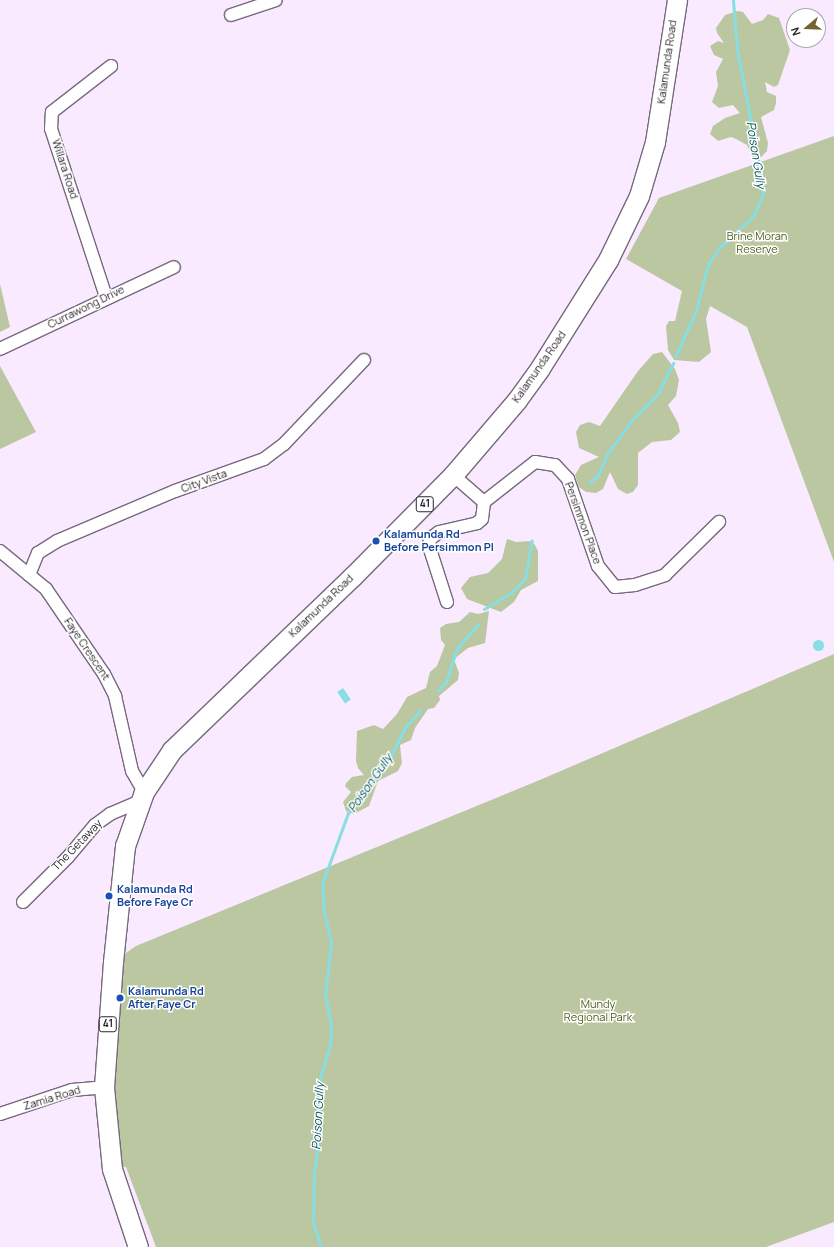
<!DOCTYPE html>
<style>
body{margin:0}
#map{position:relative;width:834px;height:1247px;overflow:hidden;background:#f9eaff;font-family:Manrope,sans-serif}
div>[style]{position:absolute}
.green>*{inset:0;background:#bac7a0}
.water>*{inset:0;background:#87dee3;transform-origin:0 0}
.round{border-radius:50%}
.stream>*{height:3px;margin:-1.5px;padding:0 1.5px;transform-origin:1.5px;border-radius:1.5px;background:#87dee3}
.roads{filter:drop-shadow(1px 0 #77697c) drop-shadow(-1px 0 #77697c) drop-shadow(0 1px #77697c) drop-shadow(0 -1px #77697c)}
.minor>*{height:12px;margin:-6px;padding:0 6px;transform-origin:6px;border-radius:6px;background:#fff}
.primary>*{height:19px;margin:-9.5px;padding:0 9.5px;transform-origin:9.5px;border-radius:9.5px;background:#fff}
.dots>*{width:11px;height:11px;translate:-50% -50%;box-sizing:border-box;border:2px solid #fff;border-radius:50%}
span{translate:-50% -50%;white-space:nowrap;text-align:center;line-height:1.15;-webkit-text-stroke:3px #fff;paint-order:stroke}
.shield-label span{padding:1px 3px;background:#fff;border:1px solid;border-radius:3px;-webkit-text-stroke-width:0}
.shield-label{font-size:10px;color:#2b252d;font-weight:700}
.street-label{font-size:11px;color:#2b252d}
.park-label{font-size:11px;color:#4d5e1c}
.transit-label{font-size:11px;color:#164399;font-weight:700}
.left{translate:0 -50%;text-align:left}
.water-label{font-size:12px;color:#005357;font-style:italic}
.north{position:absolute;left:786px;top:8px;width:40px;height:40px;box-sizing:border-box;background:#fff;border:1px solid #aaa8ab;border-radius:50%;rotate:251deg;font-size:11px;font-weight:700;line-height:16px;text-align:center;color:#2b252d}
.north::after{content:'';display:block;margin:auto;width:14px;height:18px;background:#726330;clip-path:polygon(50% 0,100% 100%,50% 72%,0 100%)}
</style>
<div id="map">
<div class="green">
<div style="clip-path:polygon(738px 11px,743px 12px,752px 24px,763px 20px,768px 14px,779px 18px,790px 50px,778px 85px,774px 87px,765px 82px,767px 92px,776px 96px,776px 103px,774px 110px,761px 117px,768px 143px,767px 151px,759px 159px,753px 159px,747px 145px,736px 139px,731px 137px,718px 141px,710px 134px,713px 126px,725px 118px,740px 113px,733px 105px,719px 108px,712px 102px,718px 86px,716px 72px,723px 59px,714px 55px,710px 46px,718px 41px,724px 43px,717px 33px,716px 28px,725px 15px)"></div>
<div style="clip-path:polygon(834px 136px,834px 562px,747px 327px,710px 306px,706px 319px,711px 352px,699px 362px,674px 360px,668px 350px,666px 326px,669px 321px,675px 321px,682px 291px,626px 259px,659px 198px)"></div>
<div style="clip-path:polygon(0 284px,10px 327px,0 332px)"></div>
<div style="clip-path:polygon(662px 352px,675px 369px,679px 380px,676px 396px,668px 405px,678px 423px,680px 432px,671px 440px,652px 442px,638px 453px,638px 485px,633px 492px,627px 494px,618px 489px,610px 472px,603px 489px,596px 493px,586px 492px,579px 487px,575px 475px,581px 465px,599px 457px,579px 448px,576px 432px,580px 425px,589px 422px,600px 426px,638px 371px,653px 354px)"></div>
<div style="clip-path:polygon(0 366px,36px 432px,0 449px)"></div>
<div style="clip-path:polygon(507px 539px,516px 542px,530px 541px,535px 545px,538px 551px,538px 581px,521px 590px,514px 602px,501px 612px,467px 599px,461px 588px,470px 577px,488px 573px,502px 559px)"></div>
<div style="clip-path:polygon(489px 611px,485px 643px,468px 648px,454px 659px,459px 673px,458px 680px,439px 696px,440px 700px,434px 708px,428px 709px,415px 728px,411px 740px,400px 745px,402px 763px,398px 771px,378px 781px,369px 806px,354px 814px,346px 811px,343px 802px,351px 792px,345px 786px,346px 783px,352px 777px,364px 775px,358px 768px,356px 761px,357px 731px,374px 725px,383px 729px,397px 714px,407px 697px,426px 688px,430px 672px,437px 666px,445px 645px,441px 640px,440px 628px,446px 624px,459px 622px,470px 612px,478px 614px)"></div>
<div style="clip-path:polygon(834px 654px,834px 1222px,766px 1247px,156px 1247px,126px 1167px,112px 1169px,113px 962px,136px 946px,535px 782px)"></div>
</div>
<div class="water">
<div class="round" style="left:812.5px;top:639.5px;width:11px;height:11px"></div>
<div style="left:343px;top:688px;width:14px;height:7px;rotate:56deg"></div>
</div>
<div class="stream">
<div style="left:675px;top:357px;width:51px;rotate:-65.5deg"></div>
<div style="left:696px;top:311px;width:49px;rotate:-75.7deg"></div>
<div style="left:708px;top:264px;width:19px;rotate:-55deg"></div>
<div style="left:719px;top:248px;width:47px;rotate:-43.3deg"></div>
<div style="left:753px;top:216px;width:23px;rotate:-65deg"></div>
<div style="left:763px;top:195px;width:15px;rotate:-94deg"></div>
<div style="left:762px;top:180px;width:133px;rotate:-100.8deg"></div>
<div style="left:737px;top:49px;width:49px;rotate:-94.7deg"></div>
<div style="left:590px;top:482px;width:11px;rotate:-41deg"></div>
<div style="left:598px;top:475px;width:24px;rotate:-66deg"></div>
<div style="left:608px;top:453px;width:39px;rotate:-54deg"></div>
<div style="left:631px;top:421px;width:37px;rotate:-45deg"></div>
<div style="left:657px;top:395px;width:36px;rotate:-63deg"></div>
<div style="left:484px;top:609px;width:31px;rotate:-31deg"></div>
<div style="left:511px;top:593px;width:20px;rotate:-45deg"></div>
<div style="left:525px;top:579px;width:39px;rotate:-80deg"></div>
<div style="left:438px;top:690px;width:11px;rotate:-45deg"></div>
<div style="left:446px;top:682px;width:36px;rotate:-72deg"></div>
<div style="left:457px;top:648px;width:31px;rotate:-48deg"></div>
<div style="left:321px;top:1247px;width:25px;rotate:-108deg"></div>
<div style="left:313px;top:1223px;width:51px;rotate:-88.9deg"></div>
<div style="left:314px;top:1172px;width:26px;rotate:-81deg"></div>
<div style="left:318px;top:1146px;width:65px;rotate:-89.1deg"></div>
<div style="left:319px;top:1081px;width:38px;rotate:-73deg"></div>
<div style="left:330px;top:1045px;width:20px;rotate:-87deg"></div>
<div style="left:331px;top:1025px;width:31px;rotate:-101deg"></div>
<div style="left:325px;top:995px;width:53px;rotate:-83.5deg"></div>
<div style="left:331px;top:942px;width:32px;rotate:-103deg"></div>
<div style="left:324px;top:911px;width:27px;rotate:-94deg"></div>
<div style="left:322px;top:884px;width:76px;rotate:-69.9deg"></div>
<div style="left:348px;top:813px;width:68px;rotate:-52.8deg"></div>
<div style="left:389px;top:759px;width:37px;rotate:-63deg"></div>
<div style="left:406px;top:726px;width:21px;rotate:-47deg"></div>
</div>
<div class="roads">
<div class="minor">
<div style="left:231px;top:15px;width:47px;rotate:-18.4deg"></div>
<div style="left:106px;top:297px;width:177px;rotate:-108.1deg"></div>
<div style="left:51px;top:129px;width:17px;rotate:-87deg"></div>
<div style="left:52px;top:112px;width:75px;rotate:-37.9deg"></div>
<div style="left:0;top:349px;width:192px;rotate:-25.2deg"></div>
<div style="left:453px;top:475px;width:41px;rotate:41.1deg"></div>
<div style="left:0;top:551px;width:60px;rotate:39.6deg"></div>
<div style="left:46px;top:589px;width:103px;rotate:55.7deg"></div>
<div style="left:104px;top:674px;width:25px;rotate:63deg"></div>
<div style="left:115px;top:696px;width:77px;rotate:77.2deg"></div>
<div style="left:132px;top:771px;width:24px;rotate:60deg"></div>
<div style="left:29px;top:575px;width:24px;rotate:-68deg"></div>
<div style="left:38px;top:553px;width:22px;rotate:-32deg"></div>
<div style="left:57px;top:541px;width:128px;rotate:-23deg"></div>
<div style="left:175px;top:491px;width:95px;rotate:-19.8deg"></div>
<div style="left:264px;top:459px;width:25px;rotate:-37deg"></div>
<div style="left:284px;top:444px;width:116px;rotate:-46.4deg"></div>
<div style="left:447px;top:602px;width:59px;rotate:-107.8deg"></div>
<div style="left:429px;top:546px;width:7px;rotate:-82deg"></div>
<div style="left:430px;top:539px;width:11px;rotate:-38deg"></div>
<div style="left:439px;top:532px;width:39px;rotate:-13deg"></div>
<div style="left:477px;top:523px;width:6px;rotate:-39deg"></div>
<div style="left:482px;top:519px;width:17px;rotate:-83deg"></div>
<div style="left:484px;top:502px;width:65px;rotate:-38.1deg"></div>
<div style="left:535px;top:462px;width:20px;rotate:9deg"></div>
<div style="left:555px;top:465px;width:19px;rotate:47deg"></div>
<div style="left:568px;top:479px;width:92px;rotate:71deg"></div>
<div style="left:598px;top:566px;width:27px;rotate:51deg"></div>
<div style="left:615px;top:587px;width:20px;rotate:-6deg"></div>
<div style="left:635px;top:585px;width:32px;rotate:-18deg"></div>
<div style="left:665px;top:575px;width:76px;rotate:-44.5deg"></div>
<div style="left:23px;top:902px;width:64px;rotate:-45deg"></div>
<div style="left:68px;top:857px;width:42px;rotate:-49.8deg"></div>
<div style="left:95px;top:825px;width:19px;rotate:-36deg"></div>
<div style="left:110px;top:814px;width:33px;rotate:-23deg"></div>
<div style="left:0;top:1114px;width:76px;rotate:-18.4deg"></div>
<div style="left:72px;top:1090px;width:32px;rotate:-5deg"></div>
</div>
<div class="primary">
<div style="left:138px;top:1247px;width:82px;rotate:-108.4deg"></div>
<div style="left:112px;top:1169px;width:82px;rotate:-95.6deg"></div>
<div style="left:104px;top:1087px;width:125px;rotate:-85.9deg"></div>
<div style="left:113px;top:962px;width:117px;rotate:-84.1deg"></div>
<div style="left:125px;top:846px;width:57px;rotate:-70.6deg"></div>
<div style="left:144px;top:792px;width:50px;rotate:-56.3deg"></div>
<div style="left:172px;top:750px;width:250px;rotate:-43.9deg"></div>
<div style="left:352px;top:577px;width:144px;rotate:-45.3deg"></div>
<div style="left:453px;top:475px;width:99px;rotate:-49.5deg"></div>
<div style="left:517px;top:400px;width:39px;rotate:-54deg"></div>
<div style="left:540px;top:368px;width:128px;rotate:-57.8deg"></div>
<div style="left:608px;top:260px;width:71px;rotate:-64.2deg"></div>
<div style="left:639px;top:196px;width:56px;rotate:-73.5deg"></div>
<div style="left:655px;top:142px;width:144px;rotate:-81.2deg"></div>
</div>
</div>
<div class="dots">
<div style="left:376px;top:541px;background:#1a4fb4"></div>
<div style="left:109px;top:896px;background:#1a4fb4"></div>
<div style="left:120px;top:998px;background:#1a4fb4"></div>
</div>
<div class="shield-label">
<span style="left:425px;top:504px">41</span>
<span style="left:108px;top:1024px">41</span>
</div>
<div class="street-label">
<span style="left:667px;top:62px;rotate:-82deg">Kalamunda Road</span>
<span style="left:65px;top:169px;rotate:72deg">Willara Road</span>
<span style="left:86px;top:307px;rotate:-26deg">Currawong Drive</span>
<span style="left:539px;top:367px;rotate:-55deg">Kalamunda Road</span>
<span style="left:204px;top:481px;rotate:-20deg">City Vista</span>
<span style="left:583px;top:523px;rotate:70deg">Persimmon Place</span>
<span style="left:321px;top:606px;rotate:-44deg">Kalamunda Road</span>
<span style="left:87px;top:649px;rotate:56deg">Faye Crescent</span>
<span style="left:77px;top:845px;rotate:-46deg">The Getaway</span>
<span style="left:52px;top:1098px;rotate:-17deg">Zamia Road</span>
</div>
<div class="park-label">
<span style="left:757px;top:243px">Brine Moran<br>Reserve</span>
<span style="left:598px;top:1011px">Mundy<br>Regional Park</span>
</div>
<div class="transit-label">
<span class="left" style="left:384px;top:541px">Kalamunda Rd<br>Before Persimmon Pl</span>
<span class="left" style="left:117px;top:896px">Kalamunda Rd<br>Before Faye Cr</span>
<span class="left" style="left:128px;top:998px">Kalamunda Rd<br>After Faye Cr</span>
</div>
<div class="water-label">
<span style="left:756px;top:155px;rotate:81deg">Poison Gully</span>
<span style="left:370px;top:783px;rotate:-55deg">Poison Gully</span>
<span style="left:318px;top:1116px;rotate:-87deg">Poison Gully</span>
</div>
<div class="north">N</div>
</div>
